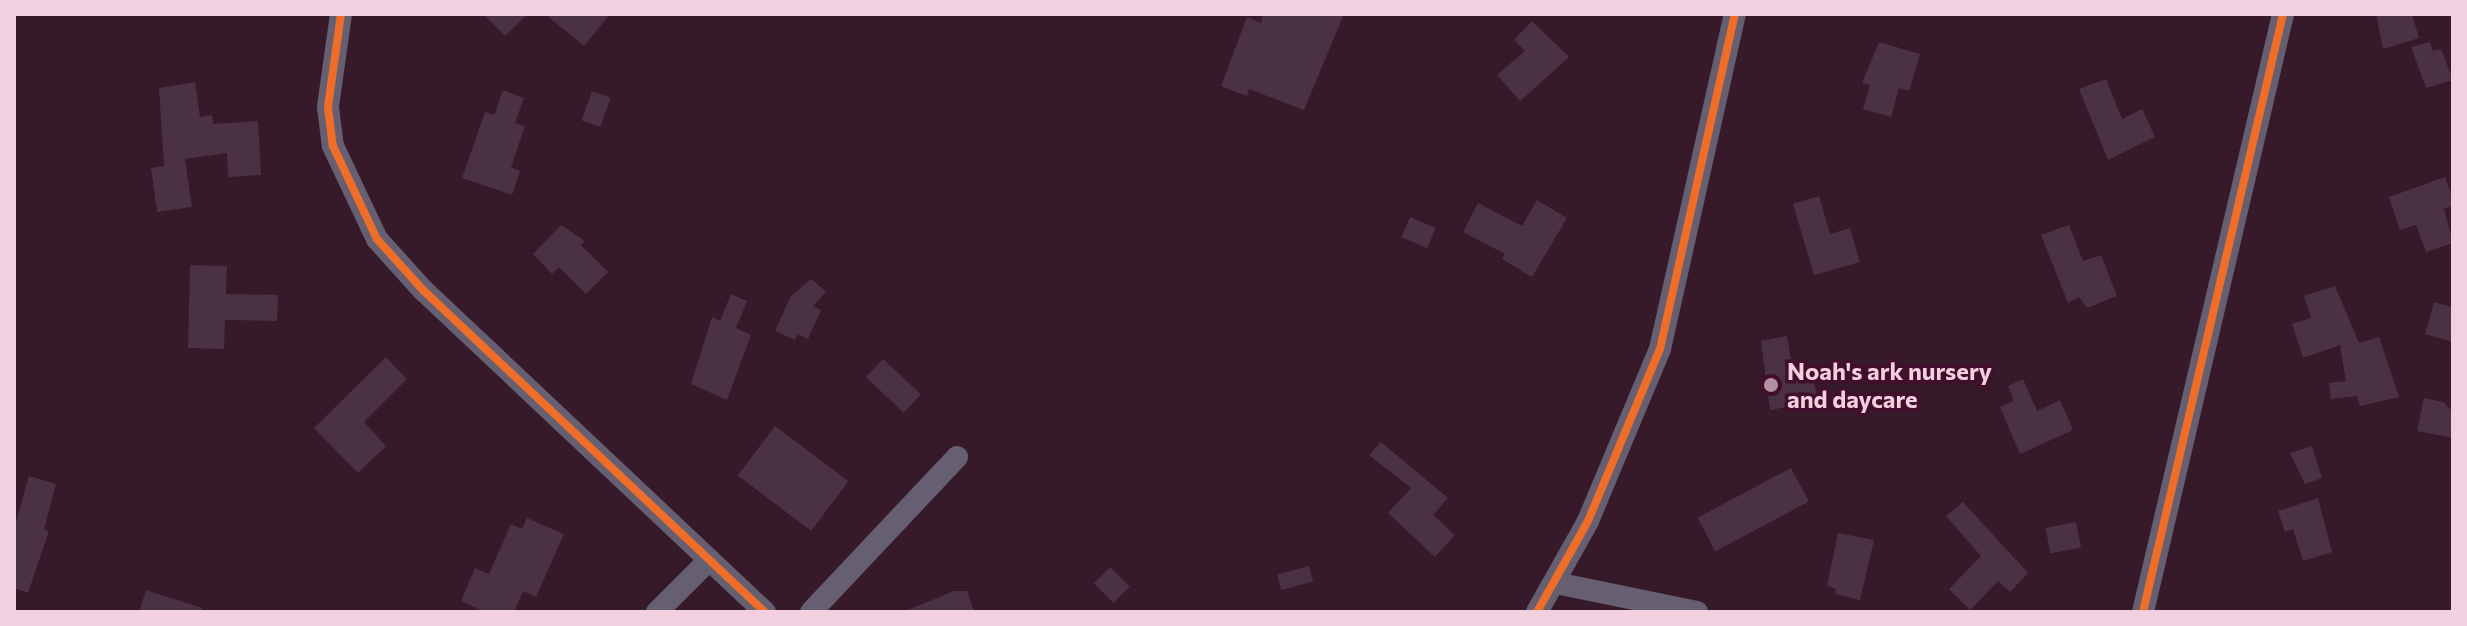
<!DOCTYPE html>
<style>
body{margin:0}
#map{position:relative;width:2467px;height:626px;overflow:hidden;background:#361a2a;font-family:Commissioner,sans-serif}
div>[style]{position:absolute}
.building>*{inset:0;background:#4a3144;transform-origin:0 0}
.street>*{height:22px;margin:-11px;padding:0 11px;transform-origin:11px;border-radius:11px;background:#665f71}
.cycleway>*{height:8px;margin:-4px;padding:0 4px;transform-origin:4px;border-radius:4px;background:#ee6e29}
.dots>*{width:22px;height:22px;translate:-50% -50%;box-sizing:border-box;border:4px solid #420e2b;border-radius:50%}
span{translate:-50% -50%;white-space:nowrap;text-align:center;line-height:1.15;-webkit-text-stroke:7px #420e2b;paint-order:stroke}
.poi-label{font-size:24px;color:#f3d0df;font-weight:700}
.left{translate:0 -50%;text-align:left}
.frame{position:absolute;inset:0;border:16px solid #f3d0df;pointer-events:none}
</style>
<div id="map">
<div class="building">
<div style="clip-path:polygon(483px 14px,528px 14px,505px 36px)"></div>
<div style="clip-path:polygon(545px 14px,610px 14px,584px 46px)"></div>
<div style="clip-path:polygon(1263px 14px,1344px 14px,1304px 110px,1249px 89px,1247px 96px,1221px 86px,1247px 17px,1261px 23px)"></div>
<div style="clip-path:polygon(2376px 14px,2412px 14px,2419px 38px,2383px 49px)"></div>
<div style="clip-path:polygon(1532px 21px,1569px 57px,1520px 101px,1497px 75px,1525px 51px,1514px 40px)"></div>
<div style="clip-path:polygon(1879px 42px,1920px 54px,1909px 91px,1899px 88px,1891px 117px,1863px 109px,1870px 85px,1862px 83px)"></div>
<div style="clip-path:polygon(2430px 42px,2433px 51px,2441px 49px,2453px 80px,2426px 88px,2411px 47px)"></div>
<div style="clip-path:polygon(2106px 79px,2122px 119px,2142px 109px,2155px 137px,2108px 160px,2079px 89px)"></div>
<div style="clip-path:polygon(195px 82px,200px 117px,212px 115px,213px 124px,258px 121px,261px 175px,228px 177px,227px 153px,185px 159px,192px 207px,157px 212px,151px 168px,164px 166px,159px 88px)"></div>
<div style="clip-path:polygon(503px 90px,524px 98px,515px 123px,525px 126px,511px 167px,520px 171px,512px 195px,462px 178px,485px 112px,494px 115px)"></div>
<div style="left:592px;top:91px;width:20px;height:31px;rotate:20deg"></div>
<div style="clip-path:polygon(2445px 177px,2453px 200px,2453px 206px,2444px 209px,2453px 243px,2426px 252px,2416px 225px,2400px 230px,2389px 197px)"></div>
<div style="clip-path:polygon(1819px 196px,1830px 234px,1850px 228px,1860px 262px,1814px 275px,1793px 204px)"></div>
<div style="clip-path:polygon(1537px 200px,1567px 218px,1532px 277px,1502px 259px,1505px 254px,1463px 232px,1478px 203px,1522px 226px)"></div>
<div style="left:1410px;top:217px;width:28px;height:22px;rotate:23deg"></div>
<div style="clip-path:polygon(561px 225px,585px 241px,581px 245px,608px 272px,586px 294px,559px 267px,552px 274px,533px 254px)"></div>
<div style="clip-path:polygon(2069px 225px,2083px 261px,2101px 255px,2117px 296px,2087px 308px,2079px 297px,2068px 303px,2041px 235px)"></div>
<div style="clip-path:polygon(190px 265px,227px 266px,226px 294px,278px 295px,277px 321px,225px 320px,224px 349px,188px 348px)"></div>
<div style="clip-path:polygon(811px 279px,826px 292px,813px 306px,821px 310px,808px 339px,798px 334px,795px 340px,775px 331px,791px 296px)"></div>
<div style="clip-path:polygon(2335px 286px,2359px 343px,2379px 337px,2399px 397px,2360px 406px,2357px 396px,2331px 399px,2329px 383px,2346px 381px,2340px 345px,2303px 358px,2292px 324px,2311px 318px,2304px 296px)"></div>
<div style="clip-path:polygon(731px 294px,747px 301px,736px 328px,751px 335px,727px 400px,691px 384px,712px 317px,720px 321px)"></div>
<div style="clip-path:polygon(2434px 302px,2453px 307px,2453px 342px,2425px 334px)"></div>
<div style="clip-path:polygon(1787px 336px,1793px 370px,1811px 367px,1818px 401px,1770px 410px,1761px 341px)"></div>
<div style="clip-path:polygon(386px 357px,407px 379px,364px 422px,386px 446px,358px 473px,314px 428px)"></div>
<div style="left:883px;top:359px;width:52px;height:25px;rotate:43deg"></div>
<div style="clip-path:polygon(2023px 379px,2037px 411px,2060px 400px,2073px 430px,2020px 454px,2000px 407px,2014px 401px,2008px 386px)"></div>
<div style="clip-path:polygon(2424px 398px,2443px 402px,2453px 412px,2453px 438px,2417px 431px)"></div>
<div style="left:775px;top:426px;width:92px;height:62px;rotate:37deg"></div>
<div style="clip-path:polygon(1381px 442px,1448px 498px,1433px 515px,1455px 535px,1435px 557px,1388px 513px,1411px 488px,1369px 455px)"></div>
<div style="clip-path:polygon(2312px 446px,2322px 478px,2305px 484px,2290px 453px)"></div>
<div style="left:1791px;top:468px;width:38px;height:106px;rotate:62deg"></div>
<div style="clip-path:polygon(29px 476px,56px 484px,44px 529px,49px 531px,28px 593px,14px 588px,14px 529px)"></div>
<div style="clip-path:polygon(2318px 498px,2332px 552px,2303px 561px,2293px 529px,2285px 532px,2278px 511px)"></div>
<div style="clip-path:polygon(1963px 502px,2028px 573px,2010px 592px,1998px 581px,1970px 610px,1949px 589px,1981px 556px,1946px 516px)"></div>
<div style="clip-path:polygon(527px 518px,564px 534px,536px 597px,523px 591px,514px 612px,485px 612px,461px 601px,475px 568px,489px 574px,511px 524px,522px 529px)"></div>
<div style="left:2076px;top:522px;width:26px;height:31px;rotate:79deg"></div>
<div style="clip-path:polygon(1838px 533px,1874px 540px,1860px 600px,1835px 594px,1836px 589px,1827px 586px)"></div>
<div style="left:1309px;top:566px;width:16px;height:33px;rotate:75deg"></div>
<div style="left:1110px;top:567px;width:28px;height:23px;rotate:45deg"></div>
<div style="clip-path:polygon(146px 590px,202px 608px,202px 612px,139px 612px)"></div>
<div style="clip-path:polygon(954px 591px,967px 591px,974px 612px,903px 612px)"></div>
</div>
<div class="street">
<div style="left:341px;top:14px;width:94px;rotate:98deg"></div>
<div style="left:328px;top:107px;width:39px;rotate:83deg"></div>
<div style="left:333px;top:146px;width:103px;rotate:64.7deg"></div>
<div style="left:377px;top:239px;width:69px;rotate:48deg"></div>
<div style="left:423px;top:290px;width:470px;rotate:43.3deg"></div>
<div style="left:1556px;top:583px;width:144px;rotate:11.6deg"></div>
<div style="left:657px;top:612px;width:74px;rotate:-45deg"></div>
<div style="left:811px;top:612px;width:213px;rotate:-46.7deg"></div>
<div style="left:1537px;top:612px;width:104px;rotate:-60.7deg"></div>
<div style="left:1588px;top:521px;width:186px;rotate:-67.3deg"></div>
<div style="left:1660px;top:349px;width:343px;rotate:-77.4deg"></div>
<div style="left:2143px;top:612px;width:614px;rotate:-76.82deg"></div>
</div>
<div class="cycleway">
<div style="left:341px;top:14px;width:94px;rotate:98deg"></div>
<div style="left:328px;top:107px;width:39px;rotate:83deg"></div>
<div style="left:333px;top:146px;width:103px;rotate:64.7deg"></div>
<div style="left:377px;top:239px;width:69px;rotate:48deg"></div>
<div style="left:423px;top:290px;width:470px;rotate:43.3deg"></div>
<div style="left:1537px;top:612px;width:104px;rotate:-60.7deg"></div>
<div style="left:1588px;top:521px;width:186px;rotate:-67.3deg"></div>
<div style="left:1660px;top:349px;width:343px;rotate:-77.4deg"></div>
<div style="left:2143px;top:612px;width:614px;rotate:-76.82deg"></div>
</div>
<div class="dots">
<div style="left:1771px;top:385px;background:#b190a0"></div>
</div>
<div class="poi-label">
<span class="left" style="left:1787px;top:385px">Noah's ark nursery<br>and daycare</span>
</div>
<div class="frame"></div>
</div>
